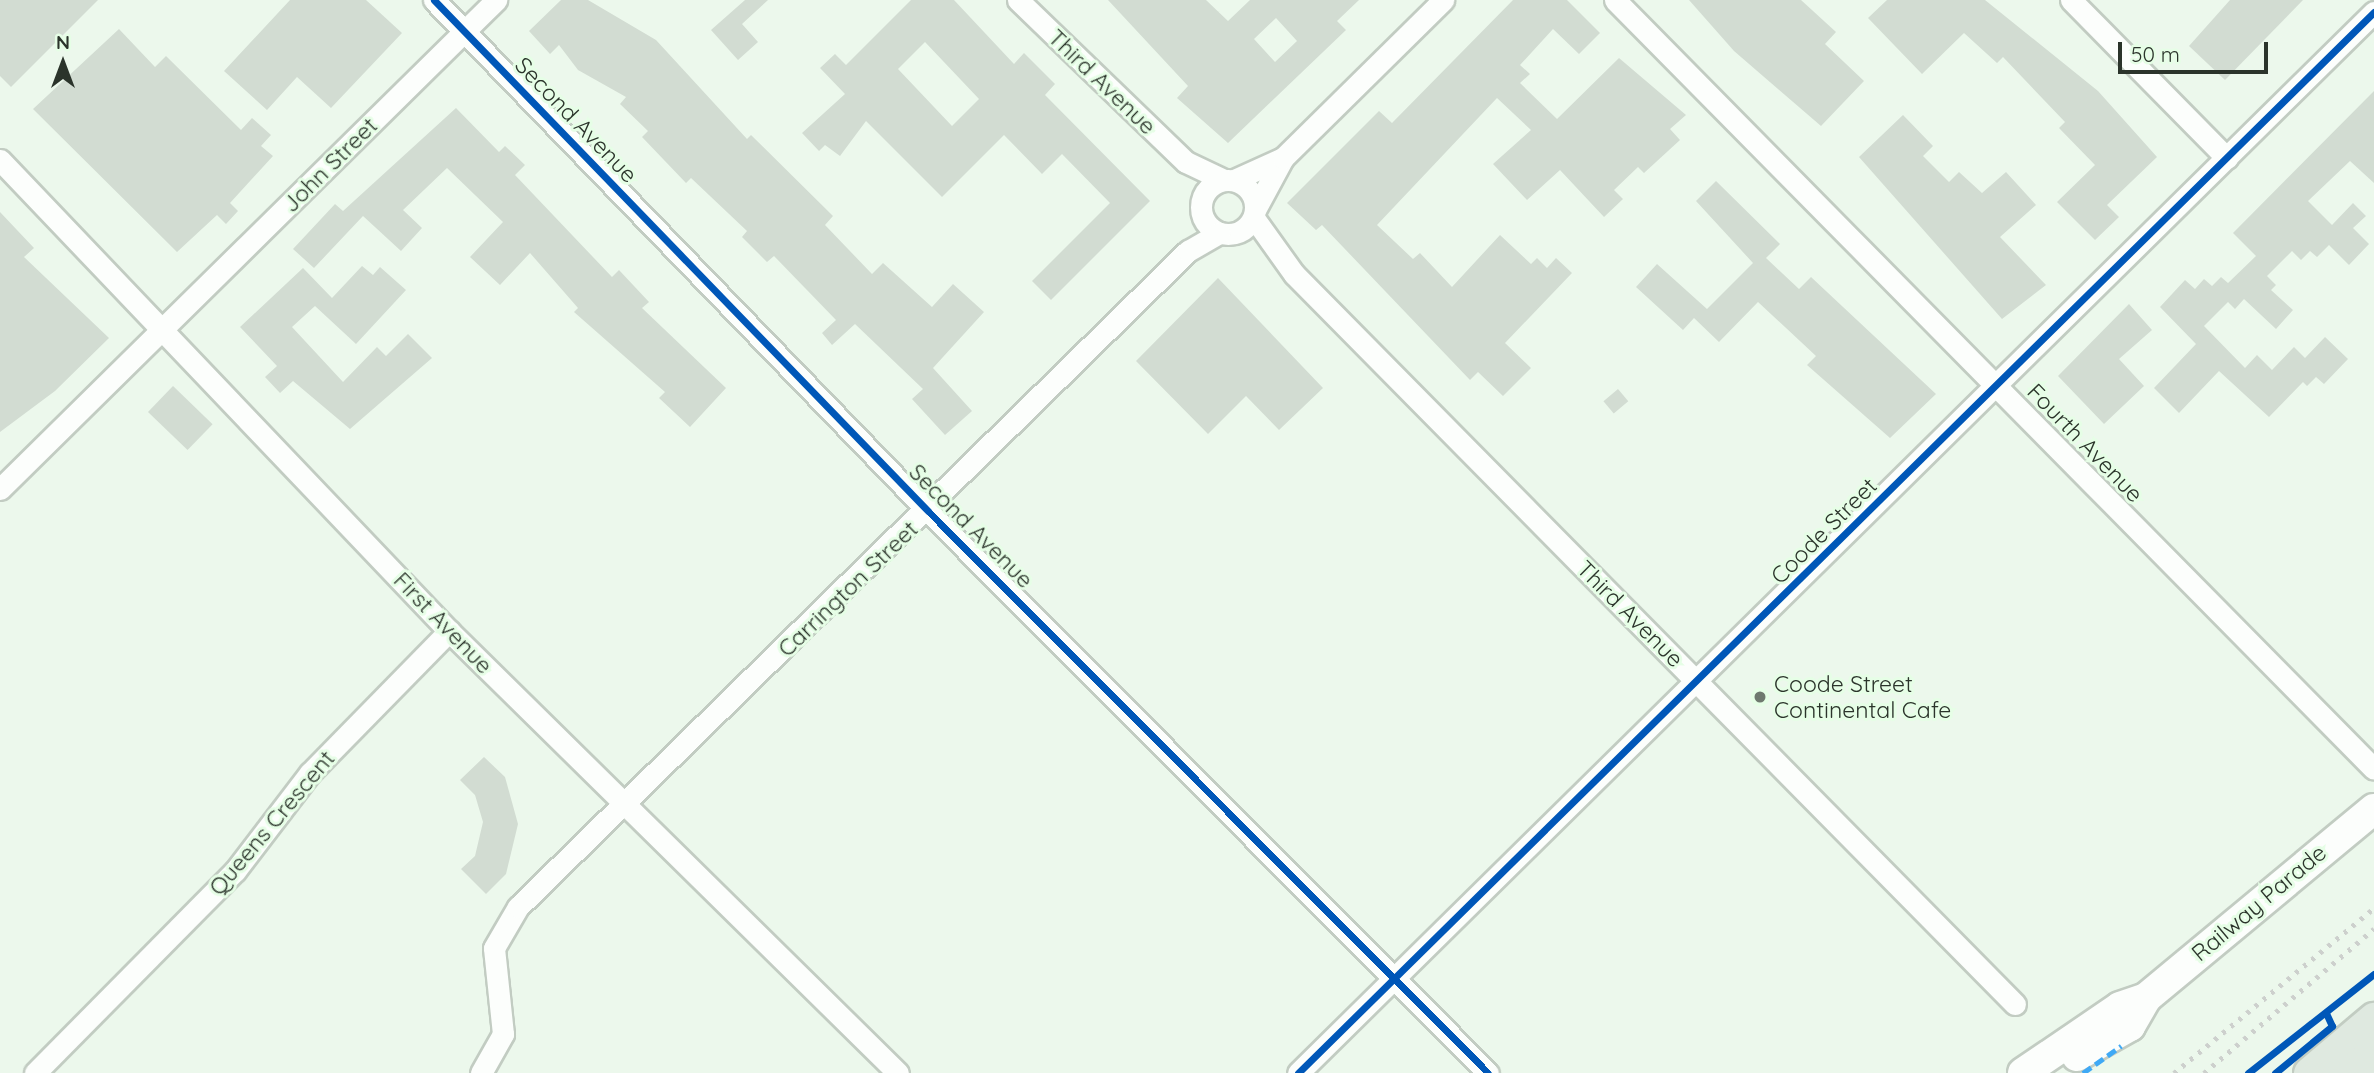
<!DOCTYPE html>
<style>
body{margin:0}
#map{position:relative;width:2374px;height:1073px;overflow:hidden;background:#ecf8ec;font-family:Quicksand,sans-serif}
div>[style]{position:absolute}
.building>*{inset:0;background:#d2dcd2;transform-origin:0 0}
.roads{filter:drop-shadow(2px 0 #c2ccc2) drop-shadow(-2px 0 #c2ccc2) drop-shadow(0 2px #c2ccc2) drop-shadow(0 -2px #c2ccc2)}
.street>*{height:21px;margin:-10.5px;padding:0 10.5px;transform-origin:10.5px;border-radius:10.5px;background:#fcfefc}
.street>.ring{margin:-10.5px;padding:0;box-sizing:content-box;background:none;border:21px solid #fcfefc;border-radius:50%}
.secondary>*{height:30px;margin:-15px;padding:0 15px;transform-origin:15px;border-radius:15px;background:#fcfefc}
.primary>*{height:33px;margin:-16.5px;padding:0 16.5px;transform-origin:16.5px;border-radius:16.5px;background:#dfe9e0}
.rail>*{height:5px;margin-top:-2.5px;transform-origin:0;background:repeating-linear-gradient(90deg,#cdd0cd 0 3.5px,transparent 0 10.5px)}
.quiet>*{height:5px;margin-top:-2.5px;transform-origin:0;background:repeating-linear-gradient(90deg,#3fa9f5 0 10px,transparent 0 15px)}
.cycleway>*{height:7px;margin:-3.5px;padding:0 3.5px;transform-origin:3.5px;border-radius:3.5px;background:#0057b8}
.dots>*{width:19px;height:19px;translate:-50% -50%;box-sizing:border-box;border:4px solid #e6fee6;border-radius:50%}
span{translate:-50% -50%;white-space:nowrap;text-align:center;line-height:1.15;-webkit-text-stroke:6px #e6fee6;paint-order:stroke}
.street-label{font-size:23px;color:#2b342b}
.poi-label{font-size:23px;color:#2b342b}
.left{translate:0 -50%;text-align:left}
.north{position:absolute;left:28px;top:28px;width:70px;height:70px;-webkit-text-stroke:5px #e6fee6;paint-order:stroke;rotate:0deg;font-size:19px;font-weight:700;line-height:28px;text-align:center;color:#2b342b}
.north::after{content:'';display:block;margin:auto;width:24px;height:32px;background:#2b342b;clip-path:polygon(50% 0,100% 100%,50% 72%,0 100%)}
.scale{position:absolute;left:2118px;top:42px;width:150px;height:32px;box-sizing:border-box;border:4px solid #2b342b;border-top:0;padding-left:9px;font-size:21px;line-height:24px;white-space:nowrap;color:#2b342b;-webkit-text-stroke:5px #e6fee6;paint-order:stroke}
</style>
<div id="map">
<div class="building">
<div style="clip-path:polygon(0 0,98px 0,11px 87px,0 76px)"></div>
<div style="clip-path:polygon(290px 0,366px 0,402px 33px,331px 108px,297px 77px,267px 110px,224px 71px)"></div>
<div style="clip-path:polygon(561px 0,588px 0,656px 40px,747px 139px,751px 135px,833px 216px,825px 225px,872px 274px,883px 263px,932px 307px,953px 284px,984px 312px,933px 368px,972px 411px,945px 435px,912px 399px,923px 389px,855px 324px,832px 345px,822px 333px,836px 320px,774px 256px,767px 262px,742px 237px,747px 231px,691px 178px,686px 183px,642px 137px,648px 131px,620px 104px,626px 97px,578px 70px,559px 45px,550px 54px,529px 31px)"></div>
<div style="clip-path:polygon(745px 0,768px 0,742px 24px,758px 42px,738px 60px,711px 30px)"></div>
<div style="clip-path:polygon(evenodd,911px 0,954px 0,1014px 64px,1024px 53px,1055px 84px,1045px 95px,1150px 201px,1051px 300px,1032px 281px,1110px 203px,1062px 154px,1042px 174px,1004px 135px,942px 197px,866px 121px,840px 156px,825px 145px,819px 151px,802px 133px,845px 94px,820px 68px,835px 54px,846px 65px,911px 0,925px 42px,979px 99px,952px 126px,898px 69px,925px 42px)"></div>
<div style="clip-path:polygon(evenodd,1108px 0,1206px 0,1228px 21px,1250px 0,1359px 0,1337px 21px,1346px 30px,1228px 143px,1177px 98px,1188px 86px,1108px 0,1276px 18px,1297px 41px,1275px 62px,1254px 39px,1276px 18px)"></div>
<div style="clip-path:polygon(1513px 0,1567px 0,1600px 33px,1579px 54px,1553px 29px,1520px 65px,1530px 74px,1520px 83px,1557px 119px,1619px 58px,1686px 115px,1670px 129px,1680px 140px,1644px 173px,1638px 167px,1614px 190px,1623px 199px,1604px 217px,1560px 170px,1527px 200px,1493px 164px,1531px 130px,1497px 98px,1377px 225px,1413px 259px,1420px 253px,1452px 287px,1500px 235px,1531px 264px,1537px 258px,1547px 268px,1556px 258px,1572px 273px,1505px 343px,1531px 368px,1503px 396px,1478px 372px,1470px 380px,1322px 225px,1316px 230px,1287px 203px,1379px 111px,1392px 123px)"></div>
<div style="clip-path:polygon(1689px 0,1801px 0,1836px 32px,1825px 44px,1864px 81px,1821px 126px,1734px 51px)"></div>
<div style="clip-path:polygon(1887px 0,1985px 0,2098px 91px,2157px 157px,2107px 205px,2119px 217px,2095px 240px,2057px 202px,2095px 165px,2059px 128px,2065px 122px,2003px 57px,1997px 63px,1964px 33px,1922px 74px,1868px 18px)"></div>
<div style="clip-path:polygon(2230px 0,2303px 0,2225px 80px,2189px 46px)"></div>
<div style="clip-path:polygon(119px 29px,155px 67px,166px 56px,241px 130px,252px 118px,271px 135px,261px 146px,273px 156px,230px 203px,238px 211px,226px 224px,217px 215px,177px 252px,33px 109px)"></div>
<div style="clip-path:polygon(2374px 91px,2374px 183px,2350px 161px,2308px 201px,2332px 225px,2353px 203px,2366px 216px,2353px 228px,2369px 244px,2349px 265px,2329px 245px,2317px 257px,2310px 251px,2301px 260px,2292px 251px,2267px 276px,2276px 285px,2271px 290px,2293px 310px,2276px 329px,2244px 299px,2235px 309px,2228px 302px,2204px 326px,2245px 368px,2257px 355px,2272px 370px,2294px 347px,2305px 358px,2325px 337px,2348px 359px,2324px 384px,2316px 377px,2307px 386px,2303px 382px,2269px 417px,2219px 371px,2179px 413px,2154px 388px,2196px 344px,2160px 307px,2185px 280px,2195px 289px,2204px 279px,2212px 286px,2221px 277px,2228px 283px,2256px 256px,2233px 233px)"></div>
<div style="clip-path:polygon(456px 108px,499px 152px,505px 146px,525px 165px,515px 175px,612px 277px,619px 270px,649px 302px,642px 308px,726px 388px,690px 427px,659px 398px,665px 392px,574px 312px,578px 308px,530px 253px,500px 285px,470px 257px,503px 222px,447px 168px,403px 210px,422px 228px,401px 251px,363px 216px,314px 268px,293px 249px,335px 204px,343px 211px)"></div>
<div style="clip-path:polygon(1903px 115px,1933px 146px,1923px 156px,1949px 182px,1959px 172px,1982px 193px,2006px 172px,2036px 205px,2000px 237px,2046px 285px,2002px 319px,1859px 157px)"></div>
<div style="clip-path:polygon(1716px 181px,1780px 244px,1766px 258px,1799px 289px,1811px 277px,1936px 394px,1890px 438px,1807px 365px,1816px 356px,1758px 302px,1719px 342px,1694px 318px,1683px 330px,1636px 287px,1657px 264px,1707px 309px,1753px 263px,1696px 201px)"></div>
<div style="clip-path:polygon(0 212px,34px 248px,24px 257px,109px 338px,55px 391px,0 432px)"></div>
<div style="clip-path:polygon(362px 266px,373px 275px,380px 267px,406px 290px,356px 344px,315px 306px,292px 327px,343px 382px,377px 347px,386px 356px,408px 334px,432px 358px,350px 429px,293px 381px,280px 393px,265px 377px,277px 366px,240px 327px,303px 268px,332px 298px)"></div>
<div style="clip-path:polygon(1218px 278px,1323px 388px,1279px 430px,1246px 396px,1208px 434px,1136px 361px)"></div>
<div style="clip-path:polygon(2129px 304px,2152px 330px,2119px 359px,2144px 386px,2104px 424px,2058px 376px)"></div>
<div style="left:173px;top:386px;width:55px;height:36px;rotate:44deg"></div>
<div style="left:1618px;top:389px;width:16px;height:19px;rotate:50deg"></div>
<div style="clip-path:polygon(484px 757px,505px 777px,518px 824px,506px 874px,486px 894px,461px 869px,475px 856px,483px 822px,475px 795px,460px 780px)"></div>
</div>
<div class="roads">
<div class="street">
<div style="left:434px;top:0;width:711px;rotate:45.97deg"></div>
<div style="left:928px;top:511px;width:793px;rotate:45.1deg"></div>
<div style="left:1018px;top:0;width:233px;rotate:44deg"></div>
<div style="left:1186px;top:162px;width:42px;rotate:25.3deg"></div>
<div style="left:1615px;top:0;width:1080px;rotate:45.37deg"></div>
<div style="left:2071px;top:0;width:222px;rotate:45.4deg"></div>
<div style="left:0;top:160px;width:651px;rotate:46.37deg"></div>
<div style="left:449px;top:631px;width:630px;rotate:44.55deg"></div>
<div class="ring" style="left:1201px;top:180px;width:33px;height:33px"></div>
<div style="left:1234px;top:180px;width:54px;rotate:-24.2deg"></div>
<div style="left:1256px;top:208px;width:57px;rotate:-61.6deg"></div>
<div style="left:1283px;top:158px;width:225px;rotate:-44.6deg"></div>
<div style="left:1254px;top:218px;width:69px;rotate:54.5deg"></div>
<div style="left:1294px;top:274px;width:1026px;rotate:45.36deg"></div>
<div style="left:0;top:489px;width:697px;rotate:-44.59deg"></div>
<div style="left:35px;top:1073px;width:284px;rotate:-45.3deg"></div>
<div style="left:235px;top:871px;width:123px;rotate:-52.6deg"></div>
<div style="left:310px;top:773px;width:199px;rotate:-45.6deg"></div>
<div style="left:481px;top:1073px;width:45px;rotate:-60.6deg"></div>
<div style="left:503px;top:1034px;width:86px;rotate:-96deg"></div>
<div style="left:494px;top:948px;width:48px;rotate:-59.7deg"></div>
<div style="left:518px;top:907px;width:938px;rotate:-44.4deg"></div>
<div style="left:1188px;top:251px;width:36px;rotate:-30deg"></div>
<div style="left:1298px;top:1073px;width:1511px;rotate:-44.6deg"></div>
</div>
<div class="secondary">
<div style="left:2077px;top:1056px;width:61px;rotate:-29.5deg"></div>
<div style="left:2130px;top:1026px;width:32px;rotate:-60deg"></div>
<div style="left:2023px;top:1073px;width:117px;rotate:-34.2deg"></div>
<div style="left:2120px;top:1007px;width:28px;rotate:-19deg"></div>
<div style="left:2146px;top:998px;width:296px;rotate:-39.7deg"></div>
</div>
<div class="primary">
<div style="left:2310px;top:1073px;width:84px;rotate:-40.2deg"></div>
<div style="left:2350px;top:1073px;width:31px;rotate:-40deg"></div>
</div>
</div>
<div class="rail">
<div style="left:2174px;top:1073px;width:259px;rotate:-39.5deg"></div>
<div style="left:2204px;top:1073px;width:223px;rotate:-40.3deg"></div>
</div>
<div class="quiet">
<div style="left:2083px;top:1073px;width:47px;rotate:-35.4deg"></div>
</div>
<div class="cycleway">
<div style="left:434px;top:0;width:711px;rotate:45.97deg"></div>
<div style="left:928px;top:511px;width:793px;rotate:45.1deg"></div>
<div style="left:1298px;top:1073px;width:1511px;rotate:-44.6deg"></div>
<div style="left:2248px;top:1073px;width:160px;rotate:-38.2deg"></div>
<div style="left:2275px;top:1073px;width:74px;rotate:-39.5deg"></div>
<div style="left:2332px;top:1026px;width:14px;rotate:-115deg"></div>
</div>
<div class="dots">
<div style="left:1760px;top:697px;background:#6f796f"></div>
</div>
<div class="street-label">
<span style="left:1102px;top:82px;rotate:44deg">Third Avenue</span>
<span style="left:576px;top:120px;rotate:46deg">Second Avenue</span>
<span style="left:330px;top:165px;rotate:-45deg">John Street</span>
<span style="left:2085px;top:443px;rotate:46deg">Fourth Avenue</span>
<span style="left:971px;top:526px;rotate:45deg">Second Avenue</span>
<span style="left:1824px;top:531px;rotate:-45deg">Coode Street</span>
<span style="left:848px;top:589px;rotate:-44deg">Carrington Street</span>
<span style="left:1630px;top:614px;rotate:45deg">Third Avenue</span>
<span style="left:443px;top:623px;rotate:46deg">First Avenue</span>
<span style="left:272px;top:823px;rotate:-50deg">Queens Crescent</span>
<span style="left:2259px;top:903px;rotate:-40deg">Railway Parade</span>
</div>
<div class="poi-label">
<span class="left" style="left:1774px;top:697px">Coode Street<br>Continental Cafe</span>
</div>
<div class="north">N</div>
<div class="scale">50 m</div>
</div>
